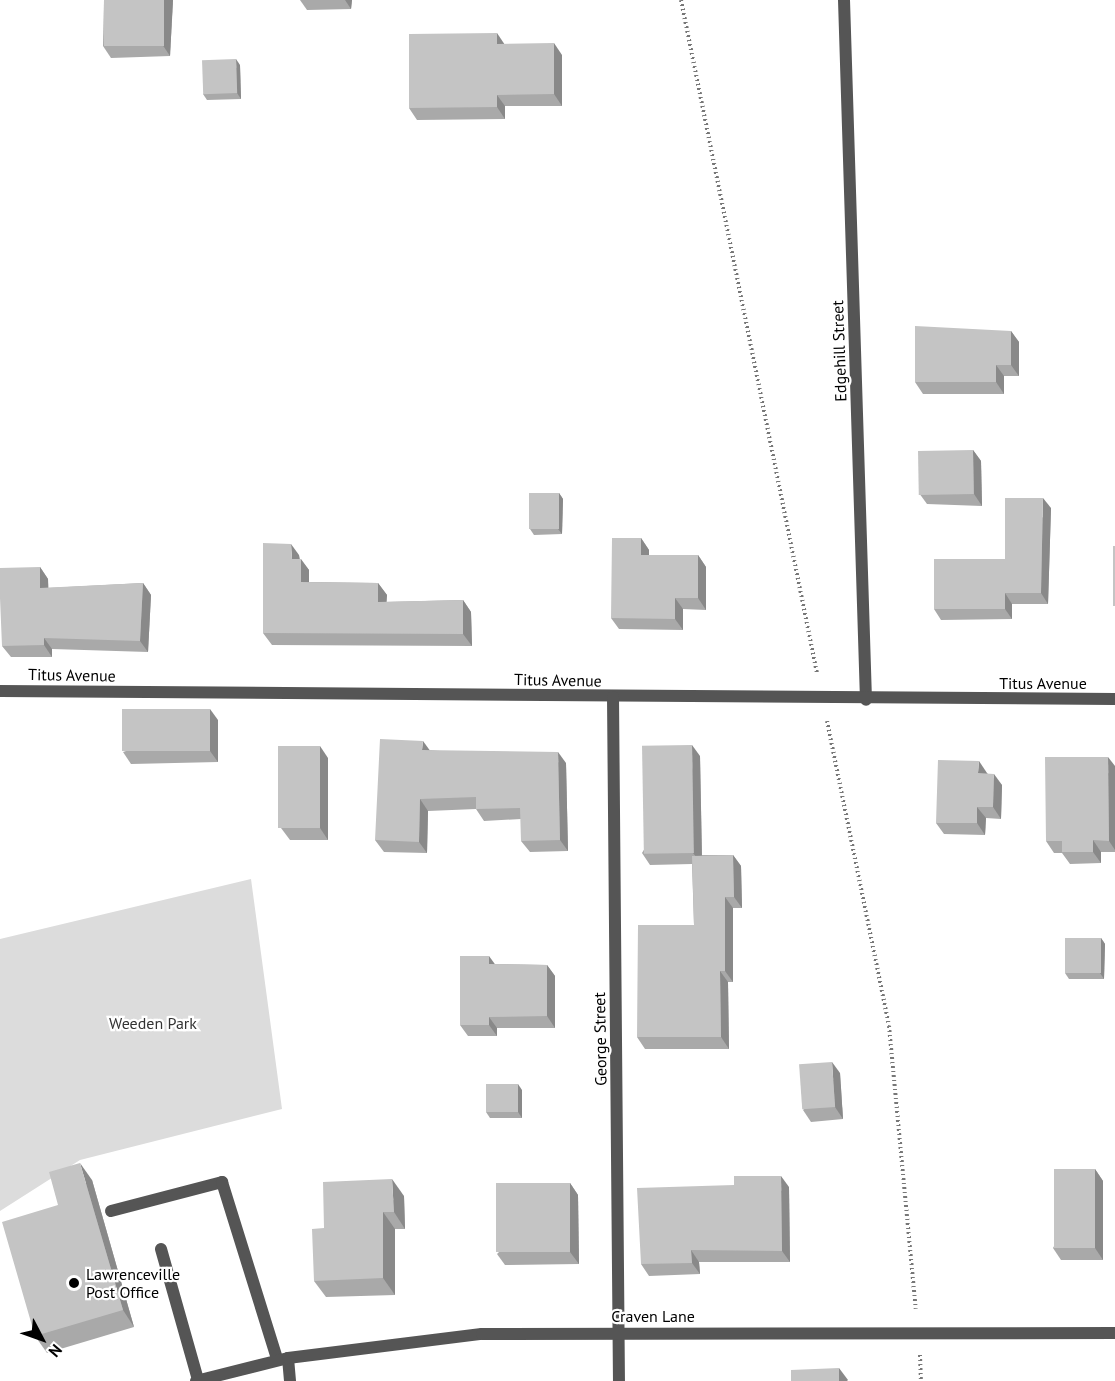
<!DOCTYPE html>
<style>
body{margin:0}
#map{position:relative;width:1115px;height:1381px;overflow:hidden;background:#fff;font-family:"PT Sans",sans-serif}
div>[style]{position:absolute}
.green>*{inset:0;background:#dcdcdc}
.path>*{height:4px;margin-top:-2px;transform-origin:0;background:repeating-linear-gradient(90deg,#777 0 1.5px,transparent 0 4.5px)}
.lane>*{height:12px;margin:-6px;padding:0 6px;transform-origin:6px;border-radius:6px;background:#555}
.street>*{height:12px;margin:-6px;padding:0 6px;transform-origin:6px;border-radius:6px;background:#555}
.wall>*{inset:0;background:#a9a9a9}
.shaded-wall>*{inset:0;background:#898989}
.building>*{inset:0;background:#c4c4c4;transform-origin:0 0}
.dots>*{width:16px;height:16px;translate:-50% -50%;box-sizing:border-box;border:3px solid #fff;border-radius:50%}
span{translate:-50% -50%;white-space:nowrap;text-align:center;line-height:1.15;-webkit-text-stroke:4.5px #fff;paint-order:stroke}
.street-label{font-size:16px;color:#000}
.park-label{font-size:16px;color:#333}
.poi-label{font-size:16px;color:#000}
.left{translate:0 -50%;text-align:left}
.north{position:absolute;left:12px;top:1309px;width:60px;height:60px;-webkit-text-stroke:4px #fff;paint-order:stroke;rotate:131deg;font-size:16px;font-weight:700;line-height:24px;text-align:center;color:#000}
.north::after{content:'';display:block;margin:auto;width:21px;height:27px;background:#000;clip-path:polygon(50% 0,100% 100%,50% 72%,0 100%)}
</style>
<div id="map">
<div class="green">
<div style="clip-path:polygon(251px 879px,282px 1109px,80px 1160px,0 1211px,0 939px)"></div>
</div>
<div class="path">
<div style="left:681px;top:0;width:687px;rotate:78.58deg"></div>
<div style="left:827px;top:721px;width:311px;rotate:78.5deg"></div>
<div style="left:889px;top:1026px;width:284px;rotate:84.6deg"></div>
<div style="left:920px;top:1355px;width:26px;rotate:88deg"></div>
</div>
<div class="lane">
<div style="left:111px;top:1211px;width:115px;rotate:-14.6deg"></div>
<div style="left:222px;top:1182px;width:185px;rotate:72.7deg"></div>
<div style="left:161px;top:1249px;width:136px;rotate:74.2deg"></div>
<div style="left:288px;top:1358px;width:23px;rotate:85deg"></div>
</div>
<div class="street">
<div style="left:844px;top:0;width:700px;rotate:88.2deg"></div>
<div style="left:0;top:691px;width:1115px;rotate:0.41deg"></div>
<div style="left:613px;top:697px;width:684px;rotate:89.5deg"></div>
<div style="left:196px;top:1381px;width:95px;rotate:-14deg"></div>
<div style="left:288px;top:1358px;width:195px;rotate:-7.1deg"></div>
<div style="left:482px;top:1334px;width:633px;rotate:-0.09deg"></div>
</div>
<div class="wall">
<div style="clip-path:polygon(104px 0,173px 0,170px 56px,111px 58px,103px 46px)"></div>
<div style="clip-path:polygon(300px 0,352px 0,351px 9px,307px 10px)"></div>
<div style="clip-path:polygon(504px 44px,562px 55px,562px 106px,505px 106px,505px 119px,417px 120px,409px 108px)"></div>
<div style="clip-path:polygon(240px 65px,241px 99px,207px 100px,203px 94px)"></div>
<div style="clip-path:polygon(1011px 331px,1019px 342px,1019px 376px,1004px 376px,1004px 394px,923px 394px,915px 382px)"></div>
<div style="clip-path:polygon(973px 450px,981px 461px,982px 506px,927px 504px,919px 493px)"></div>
<div style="clip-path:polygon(559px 493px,563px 499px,562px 534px,534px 535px,530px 529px)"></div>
<div style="clip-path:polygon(1051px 508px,1048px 604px,1012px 604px,1012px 619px,941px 620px,934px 609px,1005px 559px)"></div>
<div style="clip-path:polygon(641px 538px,649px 550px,649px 555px,698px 555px,706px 567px,706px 610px,683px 609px,683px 630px,619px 629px,611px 618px)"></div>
<div style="clip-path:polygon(299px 555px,300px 559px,309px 570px,309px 582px,378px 583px,387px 595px,386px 602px,463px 600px,471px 612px,472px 646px,272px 645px,263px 633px)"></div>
<div style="clip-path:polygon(40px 567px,48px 579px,48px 588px,143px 583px,151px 595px,148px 652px,52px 649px,52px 657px,11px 657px,2px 646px)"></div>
<div style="clip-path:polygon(218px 720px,218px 762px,131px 764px,123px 752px)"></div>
<div style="clip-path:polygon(429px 750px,566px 763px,568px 851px,530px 852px,521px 841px,521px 819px,484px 821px,476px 809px,428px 811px,427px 853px,384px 852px,375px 840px)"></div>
<div style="clip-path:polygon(700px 756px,702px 855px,733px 855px,741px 866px,742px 908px,733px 908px,733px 982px,728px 982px,729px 1049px,645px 1049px,637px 1037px,694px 925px,692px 864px,650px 865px,642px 853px)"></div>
<div style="clip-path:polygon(328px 758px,328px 840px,290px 840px,281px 828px)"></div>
<div style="clip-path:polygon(1115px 766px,1115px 852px,1101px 852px,1101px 863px,1070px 864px,1062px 853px,1054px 853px,1046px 841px)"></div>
<div style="clip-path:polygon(987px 773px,1002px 785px,1001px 819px,986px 818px,985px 835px,944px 834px,936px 823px)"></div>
<div style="clip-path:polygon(1101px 938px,1105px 944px,1104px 979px,1069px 979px,1065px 973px)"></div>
<div style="clip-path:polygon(495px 964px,547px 965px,555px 976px,555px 1028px,497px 1028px,497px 1036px,468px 1036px,460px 1025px)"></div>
<div style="clip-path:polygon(840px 1073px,843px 1119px,811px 1122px,803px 1110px)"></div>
<div style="clip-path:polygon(522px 1090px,522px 1118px,490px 1118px,486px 1112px)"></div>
<div style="clip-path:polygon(1095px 1169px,1103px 1181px,1103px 1260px,1061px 1260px,1053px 1248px)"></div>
<div style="clip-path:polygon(92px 1180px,134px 1327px,47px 1353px,35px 1336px,58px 1205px)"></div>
<div style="clip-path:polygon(570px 1183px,578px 1195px,579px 1264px,505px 1265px,497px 1254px)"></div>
<div style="clip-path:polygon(789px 1187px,790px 1262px,699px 1262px,700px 1274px,649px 1276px,641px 1264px)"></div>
<div style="clip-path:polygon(404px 1196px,405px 1229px,395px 1229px,395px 1295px,326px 1297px,314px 1281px,324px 1228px)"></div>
</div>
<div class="shaded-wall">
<div style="clip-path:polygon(164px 0,173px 0,170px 56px,162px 44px)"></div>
<div style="clip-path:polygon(345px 0,352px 0,351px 9px)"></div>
<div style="clip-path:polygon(497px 33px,505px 45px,497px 44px)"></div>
<div style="clip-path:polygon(554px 43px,562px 55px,562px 106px,554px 94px)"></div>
<div style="clip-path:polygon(236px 59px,240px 65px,241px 99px,237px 93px)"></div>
<div style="clip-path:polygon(497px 95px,505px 106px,505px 119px,497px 107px)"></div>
<div style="clip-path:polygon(1011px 331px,1019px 342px,1019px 376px,1011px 365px)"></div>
<div style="clip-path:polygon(996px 365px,1004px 376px,1004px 394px,996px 382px)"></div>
<div style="clip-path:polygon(973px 450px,981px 461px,982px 506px,974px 494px)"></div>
<div style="clip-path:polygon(559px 493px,563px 499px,562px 534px,558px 529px)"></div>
<div style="clip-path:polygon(1043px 498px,1051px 508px,1048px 604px,1041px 593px)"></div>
<div style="clip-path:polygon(641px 538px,649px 550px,649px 567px,641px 555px)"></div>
<div style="clip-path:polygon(291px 544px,299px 555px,300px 571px,292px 559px)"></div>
<div style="clip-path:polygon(698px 555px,706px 567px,706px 610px,698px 598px)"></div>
<div style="clip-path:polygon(301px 559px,309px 570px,309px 594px,301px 582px)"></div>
<div style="clip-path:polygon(40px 567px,48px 579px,49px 600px,40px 588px)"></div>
<div style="clip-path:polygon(143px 583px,151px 595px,148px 652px,140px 641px)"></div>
<div style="clip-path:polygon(378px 583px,387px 595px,386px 613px,378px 602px)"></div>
<div style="clip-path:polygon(1005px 593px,1012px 604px,1012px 619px,1005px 609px)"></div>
<div style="clip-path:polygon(675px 598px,683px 609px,683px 630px,675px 619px)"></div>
<div style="clip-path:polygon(463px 600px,471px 612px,472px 646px,463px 634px)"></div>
<div style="clip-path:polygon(44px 638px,52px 649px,52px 657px,44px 645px)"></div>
<div style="clip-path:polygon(210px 709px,218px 720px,218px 762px,210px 751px)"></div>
<div style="clip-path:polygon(423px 741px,431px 752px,422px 750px)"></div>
<div style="clip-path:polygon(692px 745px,700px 756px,702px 864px,693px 853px)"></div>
<div style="clip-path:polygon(320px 746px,328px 758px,328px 840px,320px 828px)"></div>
<div style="clip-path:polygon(558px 752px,566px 763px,568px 851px,560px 840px)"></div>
<div style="clip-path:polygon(1108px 757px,1115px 766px,1115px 850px,1109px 841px)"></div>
<div style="clip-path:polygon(979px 761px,987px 773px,986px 785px,978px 773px)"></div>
<div style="clip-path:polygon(994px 774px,1002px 785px,1001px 819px,993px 807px)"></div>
<div style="clip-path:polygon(420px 799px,428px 811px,427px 853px,419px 842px)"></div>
<div style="clip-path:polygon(977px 807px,986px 818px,985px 835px,977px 823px)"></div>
<div style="clip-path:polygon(1093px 840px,1101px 852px,1101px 863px,1093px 852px)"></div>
<div style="clip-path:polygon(733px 855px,741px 866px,742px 908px,734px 897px)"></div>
<div style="clip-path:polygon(725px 897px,733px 908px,733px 982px,725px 971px)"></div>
<div style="clip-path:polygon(1101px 938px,1105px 944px,1104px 979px,1100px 973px)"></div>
<div style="clip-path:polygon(489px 956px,497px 967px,489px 964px)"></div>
<div style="clip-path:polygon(547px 965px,555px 976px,555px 1028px,547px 1016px)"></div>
<div style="clip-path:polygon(720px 971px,728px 982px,729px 1049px,721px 1037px)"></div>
<div style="clip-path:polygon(489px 1017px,497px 1028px,497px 1036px,489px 1025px)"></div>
<div style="clip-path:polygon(832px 1062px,840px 1073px,843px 1119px,835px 1107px)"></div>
<div style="clip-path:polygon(518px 1084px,522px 1090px,522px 1118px,518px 1112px)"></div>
<div style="clip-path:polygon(80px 1163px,92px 1180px,134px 1327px,123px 1310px)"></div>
<div style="clip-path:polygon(1095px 1169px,1103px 1181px,1103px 1260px,1095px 1248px)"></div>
<div style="clip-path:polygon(781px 1176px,789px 1187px,790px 1262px,782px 1251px)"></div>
<div style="clip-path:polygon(392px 1179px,404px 1196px,405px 1229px,394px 1212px)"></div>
<div style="clip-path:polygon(570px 1183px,578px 1195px,579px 1264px,570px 1252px)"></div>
<div style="clip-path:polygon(383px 1212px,395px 1229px,395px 1295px,383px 1278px)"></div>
<div style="clip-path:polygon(691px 1250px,699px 1262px,700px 1274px,692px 1263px)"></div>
<div style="clip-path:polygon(839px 1368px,848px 1380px,847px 1381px,839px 1381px)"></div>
</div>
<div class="building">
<div style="left:104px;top:0;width:60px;height:46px"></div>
<div style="clip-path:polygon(497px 33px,497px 44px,554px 43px,554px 94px,497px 95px,497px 107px,409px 108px,409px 34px)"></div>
<div style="left:236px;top:59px;width:34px;height:34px;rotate:88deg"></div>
<div style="clip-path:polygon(915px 326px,1011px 331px,1011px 365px,996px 365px,996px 382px,915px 382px)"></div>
<div style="left:973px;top:450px;width:44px;height:55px;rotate:89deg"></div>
<div style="left:529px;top:493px;width:30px;height:36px"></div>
<div style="clip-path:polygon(1005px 498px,1043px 498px,1041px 593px,1005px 593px,1005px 609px,934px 609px,934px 559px,1005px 559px)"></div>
<div style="clip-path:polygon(612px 538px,641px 538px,641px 555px,698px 555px,698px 598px,675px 598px,675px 619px,611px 618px)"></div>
<div style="clip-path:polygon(263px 543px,291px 544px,292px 559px,301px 559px,301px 582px,378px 583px,378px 602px,463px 600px,463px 634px,263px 633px)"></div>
<div style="left:1113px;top:546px;width:2px;height:60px"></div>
<div style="clip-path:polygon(40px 567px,40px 588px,143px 583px,140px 641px,44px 638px,44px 645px,2px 646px,0 598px,0 568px)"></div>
<div style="left:210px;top:709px;width:42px;height:88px;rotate:90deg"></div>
<div style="clip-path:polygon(380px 739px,423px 741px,422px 750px,558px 752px,560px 840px,521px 841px,520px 808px,476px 809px,476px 797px,420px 799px,419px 842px,375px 840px)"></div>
<div style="left:692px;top:745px;width:108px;height:50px;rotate:89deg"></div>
<div style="left:278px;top:746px;width:42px;height:82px"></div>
<div style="clip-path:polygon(1045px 757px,1108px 757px,1109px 841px,1093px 840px,1093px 852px,1062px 852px,1062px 841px,1046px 841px)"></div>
<div style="clip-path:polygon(938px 760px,979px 761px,978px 773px,994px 774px,993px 807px,977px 807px,977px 823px,936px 823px)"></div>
<div style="clip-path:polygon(733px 855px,734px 897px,725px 897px,725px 971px,720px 971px,721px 1037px,637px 1037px,638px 925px,694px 925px,692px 856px)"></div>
<div style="left:1065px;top:938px;width:36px;height:35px"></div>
<div style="clip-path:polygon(460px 956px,489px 956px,489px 964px,547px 965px,547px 1016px,489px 1017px,489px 1025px,460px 1025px)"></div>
<div style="left:832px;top:1062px;width:45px;height:33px;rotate:86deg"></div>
<div style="left:486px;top:1084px;width:32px;height:28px"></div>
<div style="clip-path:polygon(80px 1163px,123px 1310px,35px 1336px,2px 1222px,58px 1205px,49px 1172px)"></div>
<div style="left:1054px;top:1169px;width:41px;height:79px"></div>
<div style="clip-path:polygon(734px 1176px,781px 1176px,782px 1251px,691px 1250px,692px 1263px,641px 1264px,637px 1188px,734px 1185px)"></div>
<div style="clip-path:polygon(392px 1179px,394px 1212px,383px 1212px,383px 1278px,314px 1281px,312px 1229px,324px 1228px,323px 1182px)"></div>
<div style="left:570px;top:1183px;width:69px;height:74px;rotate:90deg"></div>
<div style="clip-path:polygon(839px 1368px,839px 1381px,791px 1381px,791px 1370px)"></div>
</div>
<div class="dots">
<div style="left:74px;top:1283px;background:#000"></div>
</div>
<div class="street-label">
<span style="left:839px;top:351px;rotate:-92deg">Edgehill Street</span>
<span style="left:72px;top:675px;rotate:1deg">Titus Avenue</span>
<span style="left:558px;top:680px;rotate:1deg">Titus Avenue</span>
<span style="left:1043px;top:683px">Titus Avenue</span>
<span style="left:600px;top:1039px;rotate:-91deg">George Street</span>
<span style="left:653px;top:1316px">Craven Lane</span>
</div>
<div class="park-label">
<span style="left:153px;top:1023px">Weeden Park</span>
</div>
<div class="poi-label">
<span class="left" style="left:86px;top:1283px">Lawrenceville<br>Post Office</span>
</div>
<div class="north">N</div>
</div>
